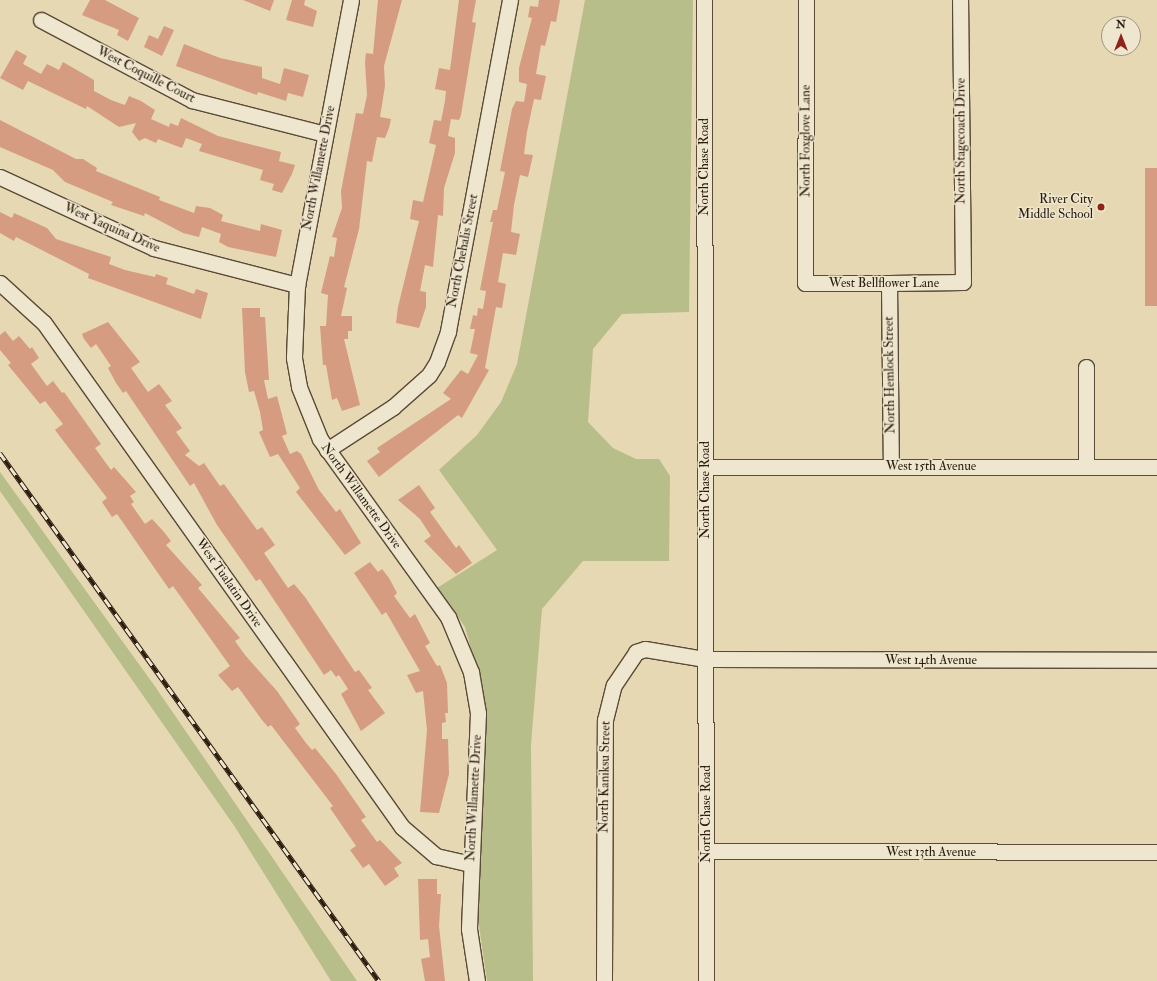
<!DOCTYPE html>
<style>
body{margin:0}
#map{position:relative;width:1157px;height:981px;overflow:hidden;background:#e5d8b3;font-family:"IM FELL Double Pica",serif}
div>[style]{position:absolute}
.green>*{inset:0;background:#b8be8a}
.building>*{inset:0;background:#d59c81;transform-origin:0 0}
.roads{filter:drop-shadow(1px 0 #5a4a37) drop-shadow(-1px 0 #5a4a37) drop-shadow(0 1px #5a4a37) drop-shadow(0 -1px #5a4a37)}
.minor>*{height:15px;margin:-7.5px;padding:0 7.5px;transform-origin:7.5px;border-radius:7.5px;background:#eee6ce}
.rail>*{height:4.5px;margin-top:-2.25px;transform-origin:0;background:repeating-linear-gradient(90deg,#eee6ce 0 9px,#2b1b0e 0 18px);box-sizing:border-box;border-block:1px solid #2b1b0e}
.dots>*{width:11px;height:11px;translate:-50% -50%;box-sizing:border-box;border:2px solid #eee6ce;border-radius:50%}
span{translate:-50% -50%;white-space:nowrap;text-align:center;line-height:1.15;-webkit-text-stroke:3px #eee6ce;paint-order:stroke}
.street-label{font-size:13px;color:#2b1b0e}
.poi-label{font-size:13px;color:#2b1b0e}
.right{translate:-100% -50%;text-align:right}
.north{position:absolute;left:1101px;top:16px;width:40px;height:40px;box-sizing:border-box;background:#eee6ce;border:1px solid #a09581;border-radius:50%;rotate:0deg;font-size:11px;font-weight:700;line-height:16px;text-align:center;color:#2b1b0e}
.north::after{content:'';display:block;margin:auto;width:14px;height:18px;background:#8f2418;clip-path:polygon(50% 0,100% 100%,50% 72%,0 100%)}
</style>
<div id="map">
<div class="green">
<div style="clip-path:polygon(585px 0,693px 0,689px 312px,622px 314px,593px 349px,588px 422px,613px 448px,636px 459px,659px 459px,670px 476px,669px 561px,583px 561px,542px 609px,531px 745px,533px 981px,487px 981px,478px 919px,484px 697px,465px 627px,437px 588px,497px 550px,439px 470px,477px 435px,501px 402px,517px 364px)"></div>
<div style="clip-path:polygon(0 472px,154px 685px,357px 981px,331px 981px,235px 827px,0 491px)"></div>
</div>
<div class="building">
<div style="clip-path:polygon(90px 0,105px 0,139px 18px,128px 41px,117px 35px,119px 30px,82px 15px)"></div>
<div style="clip-path:polygon(243px 0,274px 0,270px 11px)"></div>
<div style="clip-path:polygon(292px 0,305px 0,304px 5px,317px 11px,313px 27px,286px 20px)"></div>
<div style="clip-path:polygon(378px 0,402px 0,384px 66px,385px 86px,380px 117px,391px 119px,389px 128px,385px 138px,377px 137px,372px 162px,367px 161px,359px 229px,344px 287px,347px 288px,341px 316px,352px 316px,352px 331px,348px 331px,348px 339px,344px 339px,360px 405px,342px 411px,337px 398px,332px 400px,326px 365px,323px 365px,320px 326px,326px 326px,328px 295px,321px 293px,330px 256px,334px 257px,337px 238px,332px 237px,342px 208px,341px 191px,356px 113px,363px 114px,367px 95px,365px 62px,366px 53px,373px 54px)"></div>
<div style="clip-path:polygon(459px 0,476px 0,472px 22px,476px 23px,461px 115px,459px 120px,451px 119px,448px 136px,455px 138px,455px 153px,444px 188px,443px 216px,438px 215px,433px 267px,425px 265px,420px 291px,426px 292px,426px 307px,419px 328px,396px 323px,398px 307px,419px 221px,410px 219px,413px 200px,423px 202px,436px 145px,429px 143px,434px 120px,441px 121px,445px 101px,446px 91px,435px 89px,439px 68px,450px 70px)"></div>
<div style="clip-path:polygon(539px 0,560px 0,556px 22px,551px 21px,545px 46px,541px 45px,536px 74px,546px 76px,541px 100px,534px 99px,527px 132px,524px 154px,533px 155px,528px 177px,520px 175px,514px 205px,511px 232px,520px 234px,516px 255px,503px 253px,498px 282px,506px 284px,502px 308px,496px 307px,485px 368px,489px 370px,462px 418px,458px 415px,379px 477px,367px 461px,380px 452px,377px 448px,451px 399px,443px 393px,461px 370px,468px 374px,478px 355px,470px 353px,475px 329px,470px 329px,473px 315px,477px 316px,478px 308px,483px 309px,486px 291px,480px 290px,493px 222px,490px 222px,493px 210px,497px 210px,505px 172px,500px 171px,512px 109px,516px 101px,524px 102px,527px 84px,519px 82px,519px 68px,532px 18px,528px 17px,530px 6px,538px 7px)"></div>
<div style="clip-path:polygon(164px 26px,174px 30px,162px 56px,144px 47px,149px 35px,158px 39px)"></div>
<div style="clip-path:polygon(184px 44px,220px 58px,262px 67px,262px 78px,280px 84px,284px 68px,309px 75px,303px 97px,288px 93px,286px 101px,258px 92px,257px 95px,176px 66px)"></div>
<div style="clip-path:polygon(16px 50px,27px 56px,23px 64px,41px 74px,47px 64px,59px 70px,63px 62px,94px 80px,94px 91px,111px 100px,125px 105px,129px 96px,141px 101px,155px 110px,151px 119px,169px 127px,170px 123px,178px 126px,181px 118px,218px 136px,281px 152px,279px 161px,295px 165px,292px 174px,282px 193px,272px 190px,274px 184px,260px 180px,263px 170px,199px 151px,202px 144px,186px 138px,182px 148px,158px 139px,156px 143px,145px 138px,139px 141px,132px 132px,136px 123px,119px 127px,87px 106px,86px 109px,28px 81px,23px 90px,0 78px)"></div>
<div style="clip-path:polygon(0 120px,76px 159px,83px 159px,97px 168px,96px 171px,160px 197px,159px 200px,194px 213px,196px 206px,210px 208px,223px 215px,221px 221px,260px 231px,261px 224px,282px 230px,276px 257px,228px 247px,219px 242px,221px 234px,202px 227px,199px 237px,183px 233px,145px 213px,144px 216px,111px 205px,113px 202px,65px 182px,53px 170px,0 147px)"></div>
<div style="left:1145px;top:168px;width:12px;height:138px"></div>
<div style="clip-path:polygon(0 212px,12px 218px,14px 213px,47px 228px,56px 239px,111px 257px,109px 264px,125px 270px,155px 277px,156px 274px,168px 278px,166px 284px,194px 294px,196px 289px,208px 293px,201px 319px,88px 278px,89px 274px,16px 237px,14px 241px,0 233px)"></div>
<div style="clip-path:polygon(242px 308px,260px 308px,260px 317px,265px 317px,269px 380px,264px 380px,268px 399px,277px 396px,287px 434px,282px 436px,290px 454px,297px 451px,301px 454px,319px 490px,336px 512px,340px 509px,361px 543px,345px 555px,296px 492px,300px 488px,278px 454px,270px 457px,259px 432px,263px 430px,260px 412px,254px 391px,249px 392px,245px 372px)"></div>
<div style="clip-path:polygon(108px 322px,140px 362px,131px 368px,148px 392px,159px 384px,172px 401px,165px 405px,182px 428px,176px 432px,190px 451px,185px 455px,199px 466px,204px 463px,220px 486px,224px 484px,257px 530px,262px 527px,275px 545px,264px 553px,288px 588px,294px 584px,305px 597px,355px 672px,359px 670px,372px 688px,368px 690px,385px 713px,361px 731px,341px 694px,348px 689px,339px 675px,336px 677px,331px 670px,324px 675px,260px 579px,256px 581px,217px 525px,194px 483px,190px 486px,126px 391px,123px 393px,116px 383px,108px 368px,111px 366px,96px 344px,91px 348px,84px 339px,82px 334px)"></div>
<div style="clip-path:polygon(5px 331px,13px 341px,19px 336px,30px 349px,32px 347px,39px 358px,31px 364px,47px 386px,53px 381px,62px 393px,64px 392px,101px 444px,95px 448px,111px 470px,114px 467px,136px 492px,130px 496px,134px 502px,131px 504px,145px 524px,152px 519px,164px 532px,171px 541px,166px 545px,202px 585px,198px 588px,240px 638px,235px 641px,245px 655px,277px 691px,300px 724px,295px 728px,306px 743px,312px 750px,315px 748px,336px 774px,366px 817px,361px 820px,377px 842px,380px 840px,402px 863px,394px 868px,399px 876px,385px 886px,369px 864px,363px 868px,350px 850px,356px 846px,330px 808px,333px 806px,271px 725px,268px 727px,262px 720px,238px 687px,232px 691px,218px 675px,230px 666px,173px 586px,169px 589px,117px 514px,112px 517px,102px 502px,107px 498px,55px 430px,63px 424px,45px 401px,40px 404px,8px 365px,11px 363px,0 350px,0 335px)"></div>
<div style="clip-path:polygon(419px 485px,435px 508px,430px 512px,456px 548px,459px 545px,472px 563px,456px 574px,424px 541px,431px 536px,420px 519px,398px 500px)"></div>
<div style="clip-path:polygon(370px 562px,378px 572px,382px 569px,389px 578px,397px 593px,394px 596px,410px 618px,415px 614px,430px 643px,425px 646px,437px 666px,440px 665px,447px 683px,448px 713px,445px 713px,446px 722px,442px 723px,442px 739px,448px 739px,449px 774px,439px 813px,420px 812px,427px 730px,423px 691px,416px 693px,407px 675px,420px 671px,386px 612px,382px 615px,354px 573px)"></div>
<div style="clip-path:polygon(418px 879px,437px 879px,437px 894px,441px 894px,439px 926px,445px 981px,425px 981px,421px 959px,430px 957px,428px 939px,420px 940px)"></div>
</div>
<div class="roads">
<div class="minor">
<div style="left:351px;top:0;width:290px;rotate:100.7deg"></div>
<div style="left:297px;top:285px;width:73px;rotate:92.4deg"></div>
<div style="left:294px;top:358px;width:29px;rotate:80deg"></div>
<div style="left:299px;top:387px;width:56px;rotate:68deg"></div>
<div style="left:320px;top:439px;width:219px;rotate:54.3deg"></div>
<div style="left:448px;top:617px;width:60px;rotate:67.3deg"></div>
<div style="left:471px;top:672px;width:42px;rotate:80.3deg"></div>
<div style="left:478px;top:713px;width:216px;rotate:92.4deg"></div>
<div style="left:469px;top:929px;width:53px;rotate:81.3deg"></div>
<div style="left:704px;top:0;width:981px;rotate:89.88deg"></div>
<div style="left:806px;top:0;width:283px;rotate:90.2deg"></div>
<div style="left:805px;top:283px;width:84px"></div>
<div style="left:889px;top:283px;width:74px;rotate:-0.8deg"></div>
<div style="left:963px;top:282px;width:282px;rotate:-90.6deg"></div>
<div style="left:41px;top:20px;width:171px;rotate:27.9deg"></div>
<div style="left:192px;top:100px;width:137px;rotate:14.3deg"></div>
<div style="left:0;top:177px;width:170px;rotate:24.8deg"></div>
<div style="left:154px;top:248px;width:148px;rotate:14.5deg"></div>
<div style="left:0;top:283px;width:59px;rotate:42.3deg"></div>
<div style="left:44px;top:323px;width:618px;rotate:54.61deg"></div>
<div style="left:402px;top:827px;width:45px;rotate:40.5deg"></div>
<div style="left:436px;top:856px;width:35px;rotate:13deg"></div>
<div style="left:889px;top:283px;width:183px;rotate:89.4deg"></div>
<div style="left:1086px;top:367px;width:100px;rotate:90deg"></div>
<div style="left:327px;top:450px;width:79px;rotate:-33.1deg"></div>
<div style="left:393px;top:407px;width:48px;rotate:-41.6deg"></div>
<div style="left:429px;top:375px;width:15px;rotate:-58deg"></div>
<div style="left:437px;top:362px;width:33px;rotate:-70deg"></div>
<div style="left:448px;top:331px;width:337px;rotate:-79.4deg"></div>
<div style="left:706px;top:467px;width:451px"></div>
<div style="left:706px;top:851px;width:451px;rotate:0.1deg"></div>
<div style="left:604px;top:981px;width:261px;rotate:-89.8deg"></div>
<div style="left:605px;top:720px;width:36px;rotate:-76deg"></div>
<div style="left:614px;top:685px;width:40px;rotate:-56deg"></div>
<div style="left:636px;top:652px;width:9px;rotate:-18deg"></div>
<div style="left:645px;top:649px;width:61px;rotate:9.5deg"></div>
<div style="left:705px;top:659px;width:452px;rotate:0.1deg"></div>
</div>
</div>
<div class="rail">
<div style="left:0;top:453px;width:650px;rotate:54.33deg"></div>
</div>
<div class="dots">
<div style="left:1101px;top:207px;background:#8f2418"></div>
</div>
<div class="street-label">
<span style="left:146px;top:75px;rotate:27deg">West Coquille Court</span>
<span style="left:806px;top:141px;rotate:-90deg">North Foxglove Lane</span>
<span style="left:961px;top:141px;rotate:-90deg">North Stagecoach Drive</span>
<span style="left:704px;top:167px;rotate:-90deg">North Chase Road</span>
<span style="left:319px;top:168px;rotate:-79deg">North Willamette Drive</span>
<span style="left:112px;top:228px;rotate:24deg">West Yaquina Drive</span>
<span style="left:463px;top:251px;rotate:-79deg">North Chehalis Street</span>
<span style="left:884px;top:283px">West Bellflower Lane</span>
<span style="left:890px;top:375px;rotate:-91deg">North Hemlock Street</span>
<span style="left:931px;top:466px">West 15th Avenue</span>
<span style="left:705px;top:490px;rotate:-90deg">North Chase Road</span>
<span style="left:361px;top:496px;rotate:54deg">North Willamette Drive</span>
<span style="left:229px;top:583px;rotate:55deg">West Tualatin Drive</span>
<span style="left:931px;top:660px">West 14th Avenue</span>
<span style="left:605px;top:777px;rotate:-89deg">North Kaniksu Street</span>
<span style="left:474px;top:798px;rotate:-87deg">North Willamette Drive</span>
<span style="left:706px;top:814px;rotate:-90deg">North Chase Road</span>
<span style="left:931px;top:852px">West 13th Avenue</span>
</div>
<div class="poi-label">
<span class="right" style="left:1093px;top:207px">River City<br>Middle School</span>
</div>
<div class="north">N</div>
</div>
